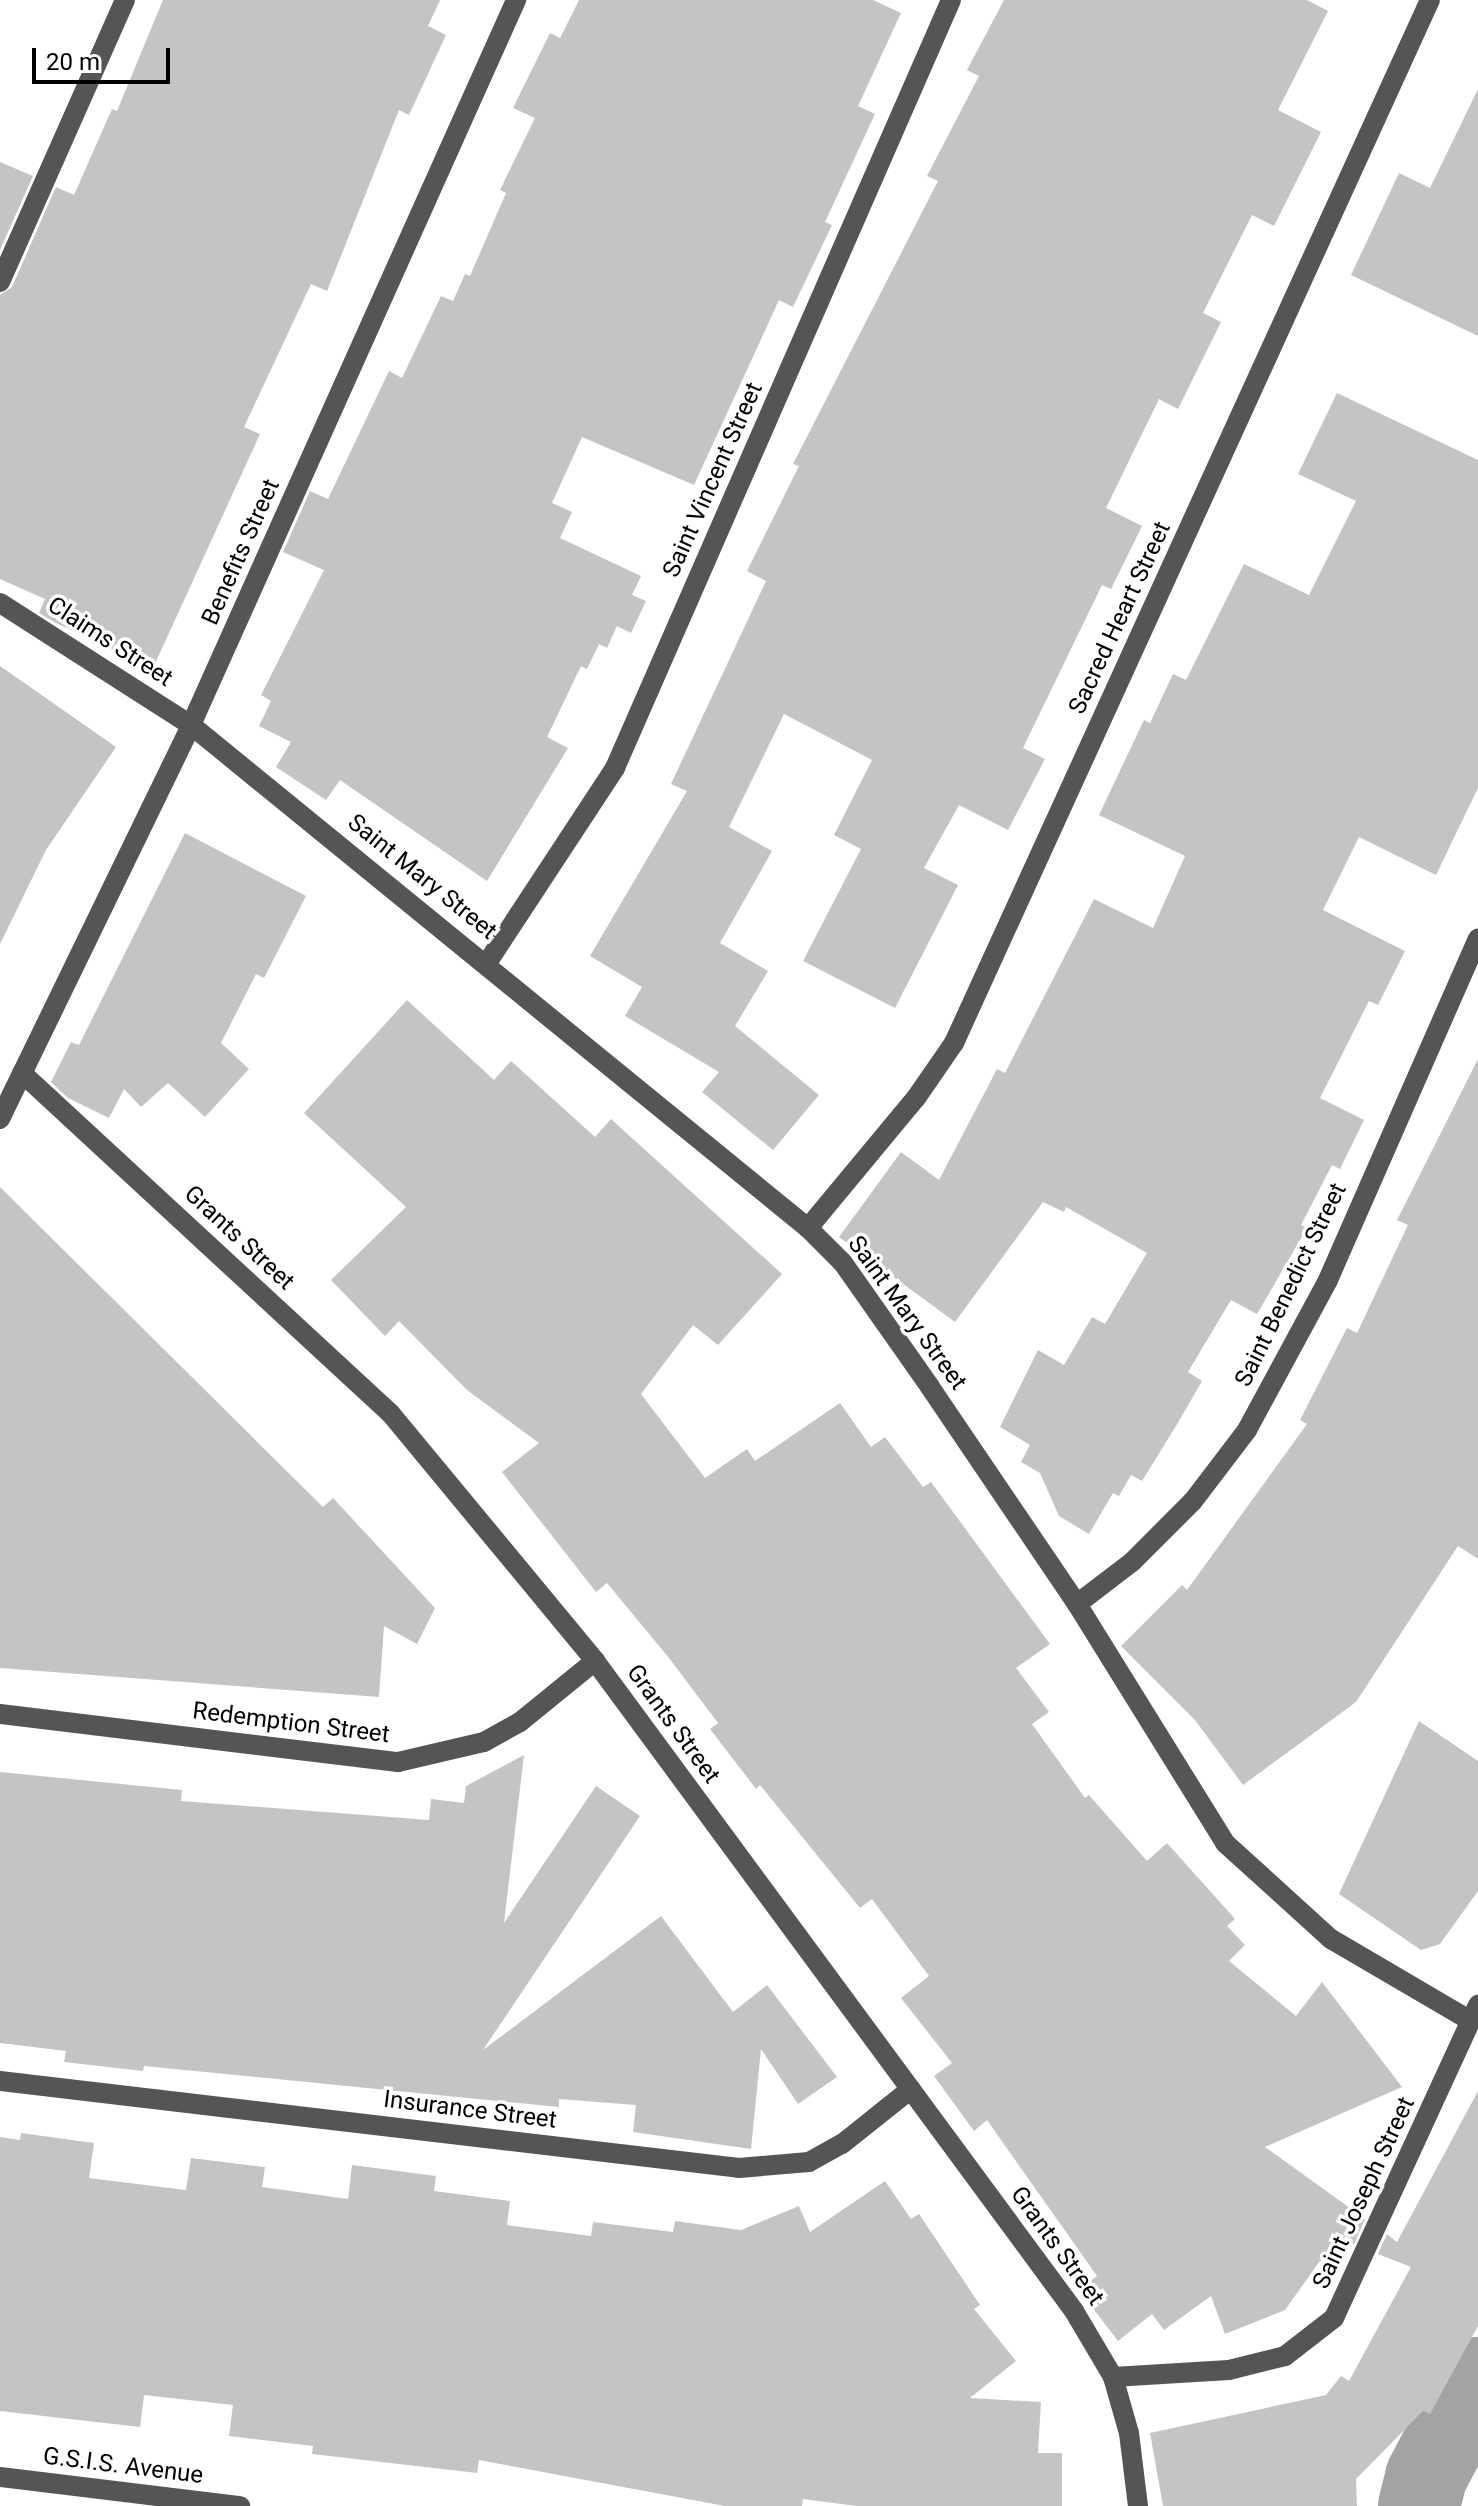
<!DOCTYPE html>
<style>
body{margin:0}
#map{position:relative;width:1478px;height:2506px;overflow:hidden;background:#fff;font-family:Roboto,sans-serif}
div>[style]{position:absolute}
.river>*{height:82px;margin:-41px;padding:0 41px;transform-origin:41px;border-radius:41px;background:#a3a3a3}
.building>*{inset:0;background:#c4c4c4}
.minor>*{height:20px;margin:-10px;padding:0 10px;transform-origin:10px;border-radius:10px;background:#555}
span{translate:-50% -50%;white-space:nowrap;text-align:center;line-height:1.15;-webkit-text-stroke:7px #fff;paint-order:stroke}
.street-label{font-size:24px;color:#000}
.scale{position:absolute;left:32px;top:48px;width:138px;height:36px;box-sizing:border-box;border:4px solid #000;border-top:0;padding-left:10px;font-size:24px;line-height:28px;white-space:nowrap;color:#000;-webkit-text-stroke:6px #fff;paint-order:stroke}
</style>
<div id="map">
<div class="river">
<div style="left:1419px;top:2506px;width:30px;rotate:-76deg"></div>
<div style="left:1426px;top:2477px;width:112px;rotate:-62.3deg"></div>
</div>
<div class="building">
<div style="clip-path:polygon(163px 0,440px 0,428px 26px,446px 35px,409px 115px,399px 110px,327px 291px,311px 284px,244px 427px,260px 434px,153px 668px,56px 623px,39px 613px,45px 599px,0 579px,0 295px,12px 287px,56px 187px,74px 195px,112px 109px,117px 111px)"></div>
<div style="clip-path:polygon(579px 0,873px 0,901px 13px,858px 106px,875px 114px,825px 222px,832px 225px,793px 307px,779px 300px,694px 485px,582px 437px,552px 503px,572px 512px,560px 538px,641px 576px,632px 595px,646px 601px,631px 633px,617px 626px,607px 648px,599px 644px,587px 669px,581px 666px,547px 737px,568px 748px,487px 881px,340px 780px,326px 800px,276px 767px,291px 742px,259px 726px,271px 701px,261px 695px,324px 570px,283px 552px,310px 491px,328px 499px,389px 371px,402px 378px,441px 296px,453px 301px,465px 274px,470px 276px,506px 193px,500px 190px,535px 118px,513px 108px,550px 33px,560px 38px)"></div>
<div style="clip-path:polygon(1004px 0,1307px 0,1328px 11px,1278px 110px,1321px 132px,1274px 226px,1252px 215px,1203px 313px,1221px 322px,1178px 409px,1159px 399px,1106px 508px,1142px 526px,1111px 589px,1102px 585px,1023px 748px,1045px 759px,1008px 830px,959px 805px,924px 868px,958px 885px,895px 1008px,803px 961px,861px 849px,834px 835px,872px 760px,784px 714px,729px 827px,772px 851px,720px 943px,768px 971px,735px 1026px,819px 1095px,773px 1150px,702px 1092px,719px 1072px,625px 1016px,642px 987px,590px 956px,687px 791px,671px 784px,766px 581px,747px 571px,799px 466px,793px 464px,938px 181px,927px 176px,979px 76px,967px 70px)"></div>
<div style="clip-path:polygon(1478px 89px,1478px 336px,1351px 275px,1399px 173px,1430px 188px)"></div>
<div style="clip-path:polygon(0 162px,33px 176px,0 250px)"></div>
<div style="clip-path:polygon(1337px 393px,1478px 460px,1478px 788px,1436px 875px,1359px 837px,1323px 910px,1405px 951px,1378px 1005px,1369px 1001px,1320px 1098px,1364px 1120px,1340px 1169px,1332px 1165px,1301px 1225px,1307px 1228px,1257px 1314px,1231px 1300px,1188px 1372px,1202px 1381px,1179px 1421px,1142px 1481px,1131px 1475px,1119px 1496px,1113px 1493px,1089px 1534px,1059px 1516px,1040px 1473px,1021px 1462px,1030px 1445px,1000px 1427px,1038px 1350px,1064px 1365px,1092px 1317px,1105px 1324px,1147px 1253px,1066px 1207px,1064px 1212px,1043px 1202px,955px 1322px,839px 1237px,901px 1152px,939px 1180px,997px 1069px,1005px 1073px,1094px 899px,1153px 928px,1185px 856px,1099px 815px,1144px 720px,1150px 723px,1173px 674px,1186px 680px,1244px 564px,1309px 595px,1356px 501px,1298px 474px)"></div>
<div style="clip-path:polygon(0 666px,116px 747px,46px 850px,0 944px)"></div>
<div style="clip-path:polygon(185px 833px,306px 896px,264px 978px,256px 974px,221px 1043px,249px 1069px,205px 1117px,168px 1083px,141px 1107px,124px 1089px,109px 1118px,68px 1098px,51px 1082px,71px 1042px,79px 1045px)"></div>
<div style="clip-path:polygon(407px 1000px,494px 1080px,511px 1061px,595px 1137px,611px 1119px,782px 1274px,718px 1345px,693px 1325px,641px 1394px,705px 1478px,747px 1449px,755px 1461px,840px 1403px,871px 1447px,885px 1437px,923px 1487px,931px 1482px,1050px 1644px,1016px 1668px,1049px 1712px,1032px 1724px,1085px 1798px,1089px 1795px,1147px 1861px,1167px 1843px,1235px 1919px,1227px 1926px,1245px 1945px,1229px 1961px,1296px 2016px,1322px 1982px,1402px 2087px,1265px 2147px,1365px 2219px,1354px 2244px,1337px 2237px,1285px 2310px,1225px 2334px,1211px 2296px,1164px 2330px,1152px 2314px,1118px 2341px,1079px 2290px,1097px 2276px,987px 2120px,974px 2131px,934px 2076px,952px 2063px,901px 1998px,929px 1976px,872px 1899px,860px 1908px,760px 1785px,756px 1789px,710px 1729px,718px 1723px,669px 1658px,607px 1583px,596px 1592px,502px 1472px,539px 1443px,467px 1390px,399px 1321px,385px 1336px,331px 1280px,406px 1207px,304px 1113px)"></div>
<div style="clip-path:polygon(1478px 1059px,1478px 1559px,1458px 1546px,1356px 1702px,1243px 1785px,1195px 1720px,1121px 1646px,1182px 1585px,1187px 1590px,1307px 1424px,1300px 1420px,1347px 1328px,1357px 1333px,1408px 1225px,1397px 1220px)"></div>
<div style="clip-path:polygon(0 1187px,323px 1507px,333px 1498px,435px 1608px,417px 1644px,384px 1626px,379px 1697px,0 1668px)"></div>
<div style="clip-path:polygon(1419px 1721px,1478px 1761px,1478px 1891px,1440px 1944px,1421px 1950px,1339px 1894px)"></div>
<div style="clip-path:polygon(524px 1755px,504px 1923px,596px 1786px,640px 1816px,483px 2050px,661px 1916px,733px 2012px,767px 1985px,837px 2077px,798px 2104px,761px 2049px,751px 2149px,633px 2132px,636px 2105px,559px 2099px,559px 2107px,144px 2066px,143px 2071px,64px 2062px,66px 2051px,0 2043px,0 1772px,182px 1790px,181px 1801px,429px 1820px,431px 1799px,464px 1803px,466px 1786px)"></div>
<div style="clip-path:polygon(1478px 2091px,1478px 2326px,1430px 2414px,1423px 2411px,1356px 2479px,1357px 2506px,1163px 2506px,1150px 2433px,1326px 2395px,1341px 2376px,1349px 2381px,1411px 2267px,1378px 2254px,1387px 2234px,1397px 2242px)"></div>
<div style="clip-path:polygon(21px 2133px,94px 2143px,89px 2178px,186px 2190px,191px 2158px,265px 2167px,262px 2187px,348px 2199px,352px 2165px,436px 2176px,434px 2191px,510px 2201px,507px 2225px,591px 2236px,593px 2222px,673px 2232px,675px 2221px,741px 2230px,799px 2206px,810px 2232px,885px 2181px,911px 2219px,919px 2214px,980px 2305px,974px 2309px,1016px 2361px,970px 2398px,1041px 2402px,1038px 2453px,1062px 2453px,1062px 2506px,857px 2506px,803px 2499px,802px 2506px,725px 2506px,479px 2460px,477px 2473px,312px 2454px,313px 2446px,229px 2436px,233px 2405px,144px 2395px,140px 2427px,0 2411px,0 2137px,20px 2140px)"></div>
</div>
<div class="minor">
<div style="left:0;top:282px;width:308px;rotate:-66.1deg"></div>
<div style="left:0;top:603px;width:227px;rotate:32.6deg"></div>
<div style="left:191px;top:725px;width:796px;rotate:39.19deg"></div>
<div style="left:808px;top:1228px;width:49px;rotate:45deg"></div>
<div style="left:843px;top:1263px;width:151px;rotate:54.9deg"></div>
<div style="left:930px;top:1387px;width:262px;rotate:55.9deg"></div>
<div style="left:1077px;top:1604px;width:281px;rotate:58.2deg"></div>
<div style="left:1225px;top:1843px;width:143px;rotate:42.2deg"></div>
<div style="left:1331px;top:1939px;width:162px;rotate:30.4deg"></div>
<div style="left:487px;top:963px;width:233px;rotate:-56.7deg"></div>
<div style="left:615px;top:768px;width:838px;rotate:-66.37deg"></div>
<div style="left:22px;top:1073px;width:502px;rotate:42.74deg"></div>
<div style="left:391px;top:1414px;width:320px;rotate:50.4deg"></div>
<div style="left:595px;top:1661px;width:807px;rotate:53.61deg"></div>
<div style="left:1074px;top:2311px;width:77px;rotate:59.4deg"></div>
<div style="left:1113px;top:2377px;width:58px;rotate:74.1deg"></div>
<div style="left:1129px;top:2433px;width:74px;rotate:83deg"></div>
<div style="left:0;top:1119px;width:438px;rotate:-64.1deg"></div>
<div style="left:191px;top:725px;width:795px;rotate:-65.85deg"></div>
<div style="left:808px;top:1228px;width:169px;rotate:-50.3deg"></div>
<div style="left:916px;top:1098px;width:67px;rotate:-55.4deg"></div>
<div style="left:954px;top:1043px;width:1146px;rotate:-65.47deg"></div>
<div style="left:1077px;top:1604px;width:69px;rotate:-37.4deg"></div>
<div style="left:1132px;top:1562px;width:86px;rotate:-45deg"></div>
<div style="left:1193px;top:1501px;width:89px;rotate:-52.7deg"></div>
<div style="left:1247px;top:1430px;width:170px;rotate:-61.6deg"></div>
<div style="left:1328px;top:1280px;width:373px;rotate:-66.3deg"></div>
<div style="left:0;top:1714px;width:401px;rotate:6.9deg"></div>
<div style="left:398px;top:1762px;width:88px;rotate:-13.1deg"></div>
<div style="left:484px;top:1742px;width:41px;rotate:-29.1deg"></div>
<div style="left:520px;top:1722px;width:97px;rotate:-39.1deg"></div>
<div style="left:0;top:2081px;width:744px;rotate:6.71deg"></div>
<div style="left:739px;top:2168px;width:70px;rotate:-4.9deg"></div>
<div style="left:809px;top:2162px;width:38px;rotate:-29deg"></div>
<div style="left:842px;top:2144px;width:88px;rotate:-38.6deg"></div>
<div style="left:1113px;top:2377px;width:116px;rotate:-3.5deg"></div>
<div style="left:1229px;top:2370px;width:58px;rotate:-14deg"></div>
<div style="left:1285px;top:2356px;width:62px;rotate:-37.8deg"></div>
<div style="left:1334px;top:2318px;width:345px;rotate:-65.3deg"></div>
<div style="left:0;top:2477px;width:242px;rotate:6.9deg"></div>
</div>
<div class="street-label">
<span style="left:713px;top:480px;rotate:-66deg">Saint Vincent Street</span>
<span style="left:241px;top:552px;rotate:-66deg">Benefits Street</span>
<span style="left:1120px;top:618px;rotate:-65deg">Sacred Heart Street</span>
<span style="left:110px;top:642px;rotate:33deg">Claims Street</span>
<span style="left:422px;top:877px;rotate:39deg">Saint Mary Street</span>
<span style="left:239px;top:1238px;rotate:43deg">Grants Street</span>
<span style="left:1291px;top:1285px;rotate:-64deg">Saint Benedict Street</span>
<span style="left:907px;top:1313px;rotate:54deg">Saint Mary Street</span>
<span style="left:291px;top:1723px;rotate:7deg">Redemption Street</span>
<span style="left:673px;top:1724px;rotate:54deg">Grants Street</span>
<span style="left:470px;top:2110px;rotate:7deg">Insurance Street</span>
<span style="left:1364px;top:2193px;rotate:-65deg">Saint Joseph Street</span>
<span style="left:1057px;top:2246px;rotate:54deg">Grants Street</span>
<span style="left:123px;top:2466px;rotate:7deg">G.S.I.S. Avenue</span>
</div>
<div class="scale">20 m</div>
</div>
